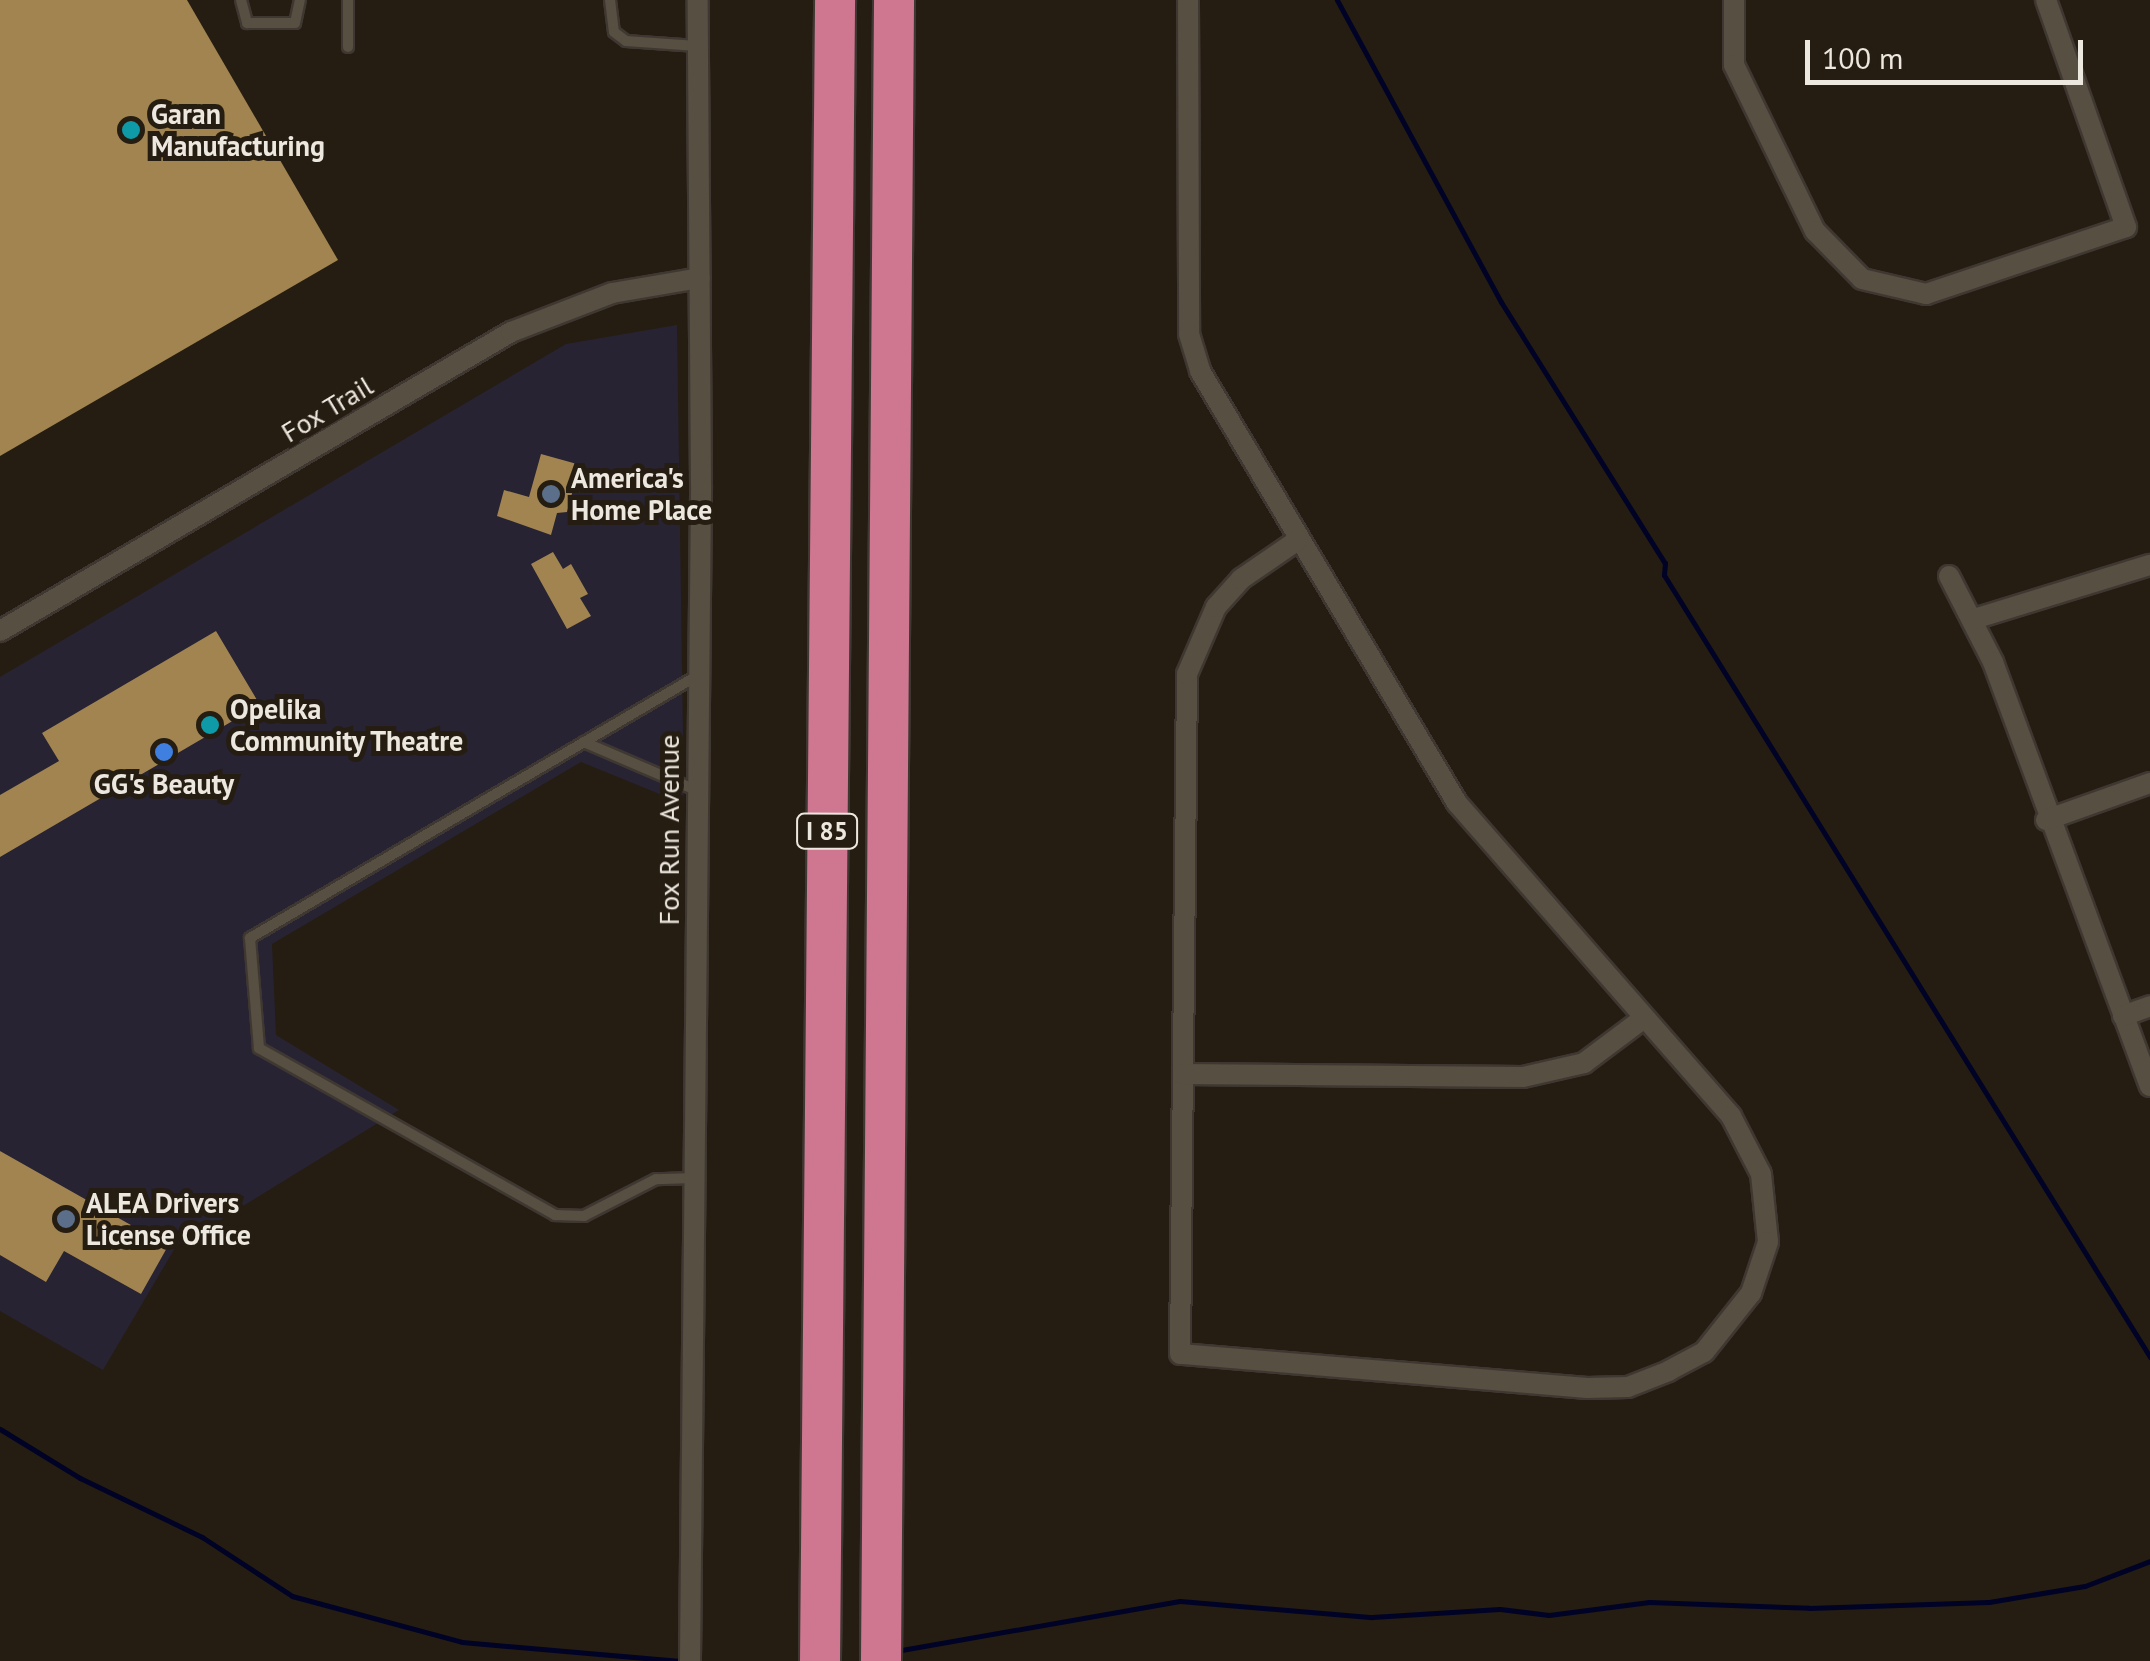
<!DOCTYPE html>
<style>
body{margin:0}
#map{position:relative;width:2150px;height:1661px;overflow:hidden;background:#251d11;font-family:"PT Sans",sans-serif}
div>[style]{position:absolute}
.commercial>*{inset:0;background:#272333}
.stream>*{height:5px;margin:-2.5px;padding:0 2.5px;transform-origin:2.5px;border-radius:2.5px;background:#000326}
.building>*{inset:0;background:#a18450}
.roads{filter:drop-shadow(2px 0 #3f3832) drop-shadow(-2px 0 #3f3832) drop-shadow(0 2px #3f3832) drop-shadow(0 -2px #3f3832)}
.service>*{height:10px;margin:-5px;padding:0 5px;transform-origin:5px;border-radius:5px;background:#574f41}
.minor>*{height:20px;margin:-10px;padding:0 10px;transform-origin:10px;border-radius:10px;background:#574f41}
.motorway>*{height:40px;margin:-20px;padding:0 20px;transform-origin:20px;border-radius:20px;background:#cf7690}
.dots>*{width:28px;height:28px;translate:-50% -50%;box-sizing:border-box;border:5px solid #251d11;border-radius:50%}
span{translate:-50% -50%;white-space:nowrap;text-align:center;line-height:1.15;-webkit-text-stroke:10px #251d11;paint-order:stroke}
.shield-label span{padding:2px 8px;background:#251d11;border:2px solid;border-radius:8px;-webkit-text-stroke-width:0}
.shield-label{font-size:25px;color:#ece7df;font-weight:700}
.poi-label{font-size:28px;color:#ece7df;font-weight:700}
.left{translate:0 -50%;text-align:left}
.street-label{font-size:28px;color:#ece7df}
.scale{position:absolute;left:1805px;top:40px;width:278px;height:45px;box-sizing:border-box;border:5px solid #ece7df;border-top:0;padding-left:12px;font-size:30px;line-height:35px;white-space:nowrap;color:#ece7df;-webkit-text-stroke:8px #251d11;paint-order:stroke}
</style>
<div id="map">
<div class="commercial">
<div style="clip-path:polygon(677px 325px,684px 804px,581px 762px,272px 944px,276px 1035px,399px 1110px,175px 1248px,103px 1370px,0 1311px,0 677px,566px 344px)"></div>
</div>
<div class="stream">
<div style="left:1337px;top:0;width:344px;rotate:61.5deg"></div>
<div style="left:1501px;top:302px;width:308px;rotate:57.9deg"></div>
<div style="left:1665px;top:563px;width:12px;rotate:95deg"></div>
<div style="left:1664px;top:575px;width:921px;rotate:58.14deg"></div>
<div style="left:0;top:1429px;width:94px;rotate:31.5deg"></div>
<div style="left:80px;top:1478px;width:136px;rotate:25.8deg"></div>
<div style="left:202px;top:1537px;width:108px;rotate:33.2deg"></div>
<div style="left:292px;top:1596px;width:176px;rotate:15.1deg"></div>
<div style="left:462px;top:1642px;width:219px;rotate:5deg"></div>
<div style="left:896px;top:1651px;width:288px;rotate:-10deg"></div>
<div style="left:1180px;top:1601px;width:193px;rotate:4.8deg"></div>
<div style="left:1372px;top:1617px;width:128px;rotate:-3.6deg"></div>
<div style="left:1500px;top:1609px;width:49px;rotate:7deg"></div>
<div style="left:1549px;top:1615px;width:101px;rotate:-7.4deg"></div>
<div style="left:1649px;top:1602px;width:160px;rotate:2.1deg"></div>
<div style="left:1809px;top:1608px;width:180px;rotate:-1.9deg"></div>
<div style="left:1989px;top:1602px;width:97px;rotate:-9.5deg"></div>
<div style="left:2085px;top:1586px;width:70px;rotate:-21deg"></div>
</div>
<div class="building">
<div style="clip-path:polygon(0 0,187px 0,338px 260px,0 456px)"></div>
<div style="clip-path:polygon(541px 454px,577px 464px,578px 471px,567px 512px,557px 513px,551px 535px,497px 516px,504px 490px,529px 497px)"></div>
<div style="clip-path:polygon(553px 552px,563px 569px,571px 564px,588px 594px,580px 598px,591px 616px,567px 629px,531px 564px)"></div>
<div style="clip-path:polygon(216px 631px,260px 705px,0 857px,0 795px,59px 761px,42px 733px)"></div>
<div style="clip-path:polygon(0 1151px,168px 1246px,141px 1294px,64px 1251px,46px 1282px,0 1255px)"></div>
</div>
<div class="roads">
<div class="service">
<div style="left:241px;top:0;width:24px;rotate:75deg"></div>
<div style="left:247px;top:23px;width:48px"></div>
<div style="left:295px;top:23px;width:24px;rotate:-78deg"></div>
<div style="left:610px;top:0;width:32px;rotate:83deg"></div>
<div style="left:614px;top:32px;width:15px;rotate:37deg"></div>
<div style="left:626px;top:41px;width:71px;rotate:4deg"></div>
<div style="left:348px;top:47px;width:47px;rotate:-90deg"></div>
<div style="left:584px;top:742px;width:122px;rotate:23.2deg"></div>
<div style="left:694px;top:1178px;width:38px;rotate:178deg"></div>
<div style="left:656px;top:1179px;width:81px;rotate:152.8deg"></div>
<div style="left:584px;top:1216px;width:29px;rotate:-178deg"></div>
<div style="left:555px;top:1215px;width:340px;rotate:-150.6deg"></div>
<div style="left:259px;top:1048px;width:110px;rotate:-94.7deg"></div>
<div style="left:250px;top:938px;width:518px;rotate:-30.38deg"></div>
</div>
<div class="minor">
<div style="left:1188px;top:0;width:334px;rotate:89.8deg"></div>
<div style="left:1189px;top:334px;width:39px;rotate:73deg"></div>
<div style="left:1200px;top:371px;width:503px;rotate:59.25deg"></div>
<div style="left:1457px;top:803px;width:416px;rotate:48.8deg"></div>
<div style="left:1731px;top:1116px;width:65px;rotate:62.7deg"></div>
<div style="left:1761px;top:1174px;width:68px;rotate:84.1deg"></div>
<div style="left:1768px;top:1242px;width:54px;rotate:108.4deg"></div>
<div style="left:1751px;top:1293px;width:75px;rotate:128.5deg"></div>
<div style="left:1704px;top:1352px;width:40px;rotate:152deg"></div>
<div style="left:1669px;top:1371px;width:44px;rotate:158.7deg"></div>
<div style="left:1628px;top:1387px;width:41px;rotate:178.6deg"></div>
<div style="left:1587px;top:1388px;width:408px;rotate:-175.2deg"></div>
<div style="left:1180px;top:1354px;width:680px;rotate:-89.41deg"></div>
<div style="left:1187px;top:674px;width:73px;rotate:-66.6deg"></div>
<div style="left:1216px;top:607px;width:38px;rotate:-48deg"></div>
<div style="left:1241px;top:579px;width:69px;rotate:-34.4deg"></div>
<div style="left:1734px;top:0;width:65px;rotate:90deg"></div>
<div style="left:1734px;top:65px;width:185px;rotate:64deg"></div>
<div style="left:1815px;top:231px;width:67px;rotate:45.6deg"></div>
<div style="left:1862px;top:279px;width:66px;rotate:13.2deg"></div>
<div style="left:1926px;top:294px;width:211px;rotate:-18.5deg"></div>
<div style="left:2126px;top:227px;width:241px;rotate:-109.4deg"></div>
<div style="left:1949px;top:576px;width:97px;rotate:62.9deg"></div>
<div style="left:1993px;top:662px;width:452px;rotate:69.7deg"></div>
<div style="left:1974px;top:619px;width:184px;rotate:-17.1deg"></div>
<div style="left:0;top:631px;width:592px;rotate:-30.33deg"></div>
<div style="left:511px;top:332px;width:108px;rotate:-21.1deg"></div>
<div style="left:612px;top:293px;width:89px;rotate:-9.7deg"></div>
<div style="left:2046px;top:820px;width:110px;rotate:-19.6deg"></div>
<div style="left:2123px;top:1016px;width:29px;rotate:-20deg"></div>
<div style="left:1183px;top:1074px;width:340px;rotate:0.5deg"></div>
<div style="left:1523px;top:1077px;width:63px;rotate:-12.9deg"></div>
<div style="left:1584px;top:1063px;width:75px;rotate:-36.9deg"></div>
<div style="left:690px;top:1661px;width:1176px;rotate:-89.46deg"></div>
<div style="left:701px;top:485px;width:485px;rotate:-90.4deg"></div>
</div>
<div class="motorway">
<div style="left:820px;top:1661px;width:1661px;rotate:-89.48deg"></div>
<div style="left:881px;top:1661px;width:1661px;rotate:-89.55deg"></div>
</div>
</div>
<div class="dots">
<div style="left:131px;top:130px;background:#0f9aa8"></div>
<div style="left:551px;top:494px;background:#5c6f8a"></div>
<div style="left:210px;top:725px;background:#0f9aa8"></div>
<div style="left:164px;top:752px;background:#3f7fe0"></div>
<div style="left:66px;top:1219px;background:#5c6f8a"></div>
</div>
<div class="shield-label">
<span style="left:827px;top:831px">I 85</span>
</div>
<div class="poi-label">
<span class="left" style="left:151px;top:130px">Garan<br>Manufacturing</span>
<span class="left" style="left:571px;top:494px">America's<br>Home Place</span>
<span class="left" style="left:230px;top:725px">Opelika<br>Community Theatre</span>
<span style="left:164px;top:784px">GG's Beauty</span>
<span class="left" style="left:86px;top:1219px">ALEA Drivers<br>License Office</span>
</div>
<div class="street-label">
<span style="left:327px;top:409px;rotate:-31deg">Fox Trail</span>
<span style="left:669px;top:830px;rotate:-90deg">Fox Run Avenue</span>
</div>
<div class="scale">100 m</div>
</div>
